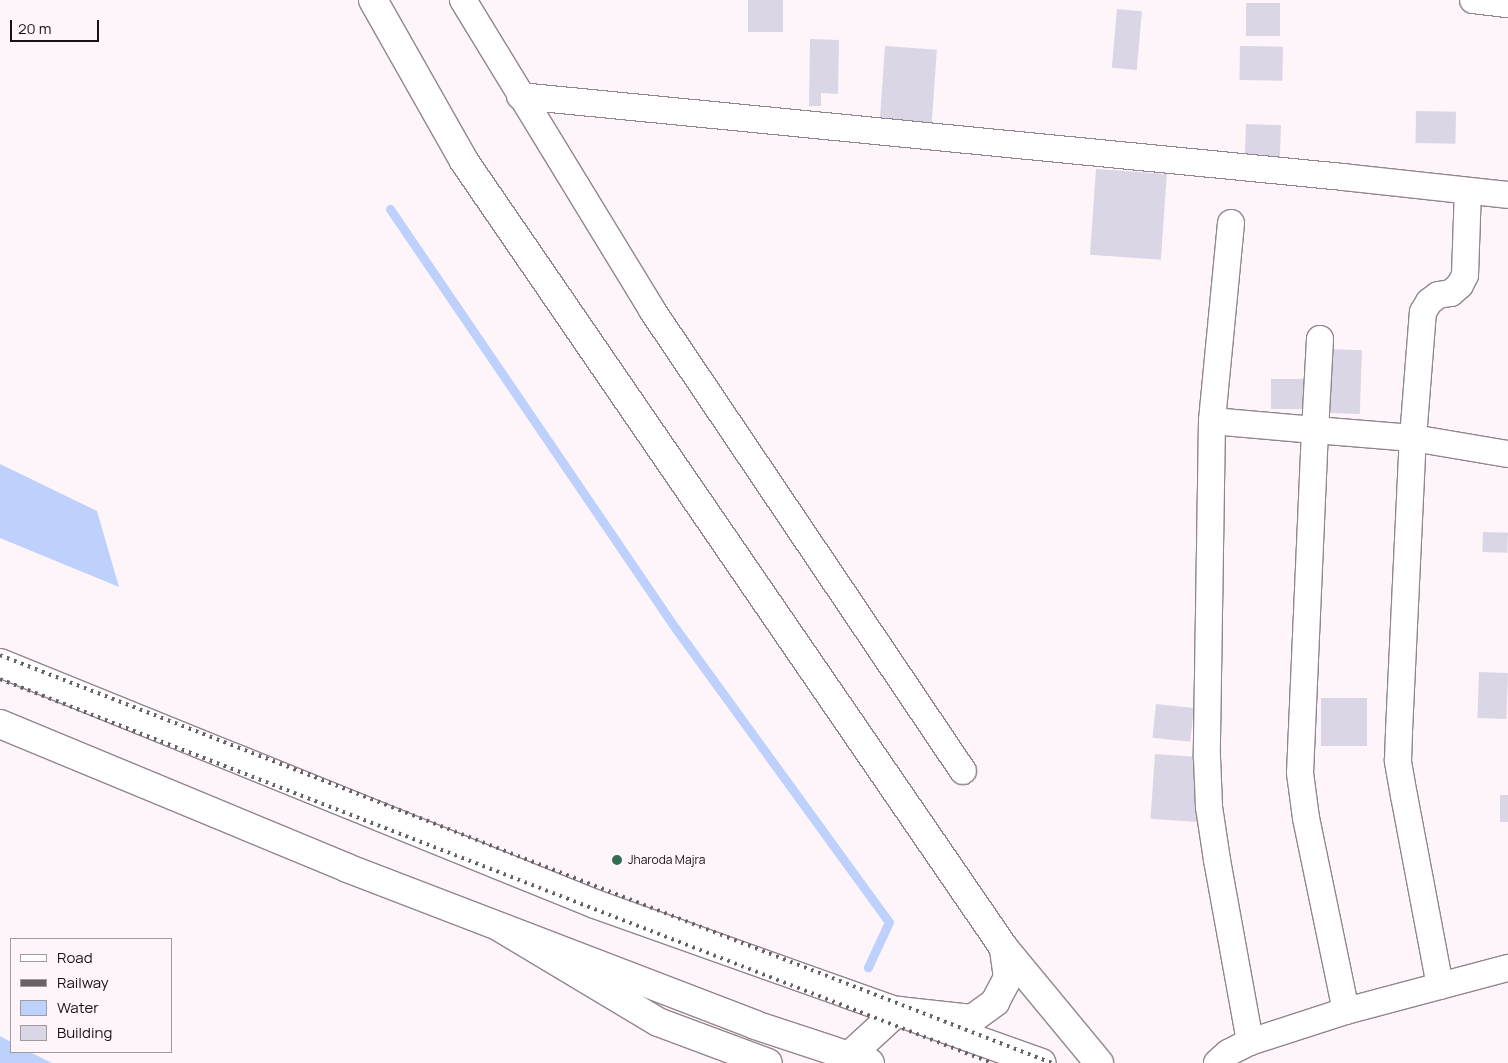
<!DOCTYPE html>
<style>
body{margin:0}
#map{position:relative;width:1508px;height:1063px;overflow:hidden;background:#fef5fb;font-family:Manrope,sans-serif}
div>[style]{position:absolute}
.water>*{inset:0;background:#bed1fc}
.stream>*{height:9px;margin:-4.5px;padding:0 4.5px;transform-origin:4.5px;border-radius:4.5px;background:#bed1fc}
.building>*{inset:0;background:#dbd6e5;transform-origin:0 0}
.roads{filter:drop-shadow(1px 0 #93858f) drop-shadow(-1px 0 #93858f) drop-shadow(0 1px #93858f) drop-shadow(0 -1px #93858f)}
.street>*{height:26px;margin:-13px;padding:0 13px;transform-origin:13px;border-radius:13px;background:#fff}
.secondary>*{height:28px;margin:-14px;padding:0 14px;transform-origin:14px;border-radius:14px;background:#fff}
.highway>*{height:28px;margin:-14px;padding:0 14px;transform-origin:14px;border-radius:14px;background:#fff}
.rail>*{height:4px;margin-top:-2px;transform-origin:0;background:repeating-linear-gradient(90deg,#686166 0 2.5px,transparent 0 7.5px)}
.dots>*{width:14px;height:14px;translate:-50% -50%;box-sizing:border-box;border:2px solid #fef5fb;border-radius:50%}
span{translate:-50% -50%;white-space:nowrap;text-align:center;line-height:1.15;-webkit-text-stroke:4.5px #fef5fb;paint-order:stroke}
.poi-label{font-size:12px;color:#171216}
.left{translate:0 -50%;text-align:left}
.legend{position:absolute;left:10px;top:938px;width:162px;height:115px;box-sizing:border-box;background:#fef5fb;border:1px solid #a29a9f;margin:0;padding:6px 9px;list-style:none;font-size:15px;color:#171216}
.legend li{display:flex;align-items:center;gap:10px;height:25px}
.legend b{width:25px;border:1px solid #a29a9f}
.scale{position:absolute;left:10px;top:20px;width:89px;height:22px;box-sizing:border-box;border:2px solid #171216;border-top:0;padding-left:6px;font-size:15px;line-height:18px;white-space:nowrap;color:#171216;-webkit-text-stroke:4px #fef5fb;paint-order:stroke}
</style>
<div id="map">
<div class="water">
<div style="clip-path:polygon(0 464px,97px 511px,119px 587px,0 538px)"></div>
<div style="clip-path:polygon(0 1036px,11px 1042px,11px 1052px,30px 1052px,52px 1063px,0 1063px)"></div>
</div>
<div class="stream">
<div style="left:390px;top:209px;width:508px;rotate:55.75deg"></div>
<div style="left:676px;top:629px;width:362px;rotate:54deg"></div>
<div style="left:889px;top:922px;width:50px;rotate:115deg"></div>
</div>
<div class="building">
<div style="left:748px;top:0;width:35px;height:32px"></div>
<div style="left:1246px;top:3px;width:34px;height:33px"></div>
<div style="left:1117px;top:9px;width:25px;height:59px;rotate:5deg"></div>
<div style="clip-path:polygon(810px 39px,839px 40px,838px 94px,821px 93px,821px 106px,809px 106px)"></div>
<div style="left:885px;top:46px;width:52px;height:73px;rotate:4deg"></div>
<div style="left:1240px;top:46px;width:43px;height:34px;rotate:1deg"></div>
<div style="left:1416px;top:111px;width:40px;height:32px;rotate:1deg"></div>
<div style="left:1246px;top:124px;width:35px;height:41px;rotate:2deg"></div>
<div style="left:1096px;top:169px;width:71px;height:86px;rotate:4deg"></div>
<div style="left:1329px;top:349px;width:33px;height:64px;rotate:2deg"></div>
<div style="left:1271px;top:379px;width:41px;height:30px"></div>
<div style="left:1483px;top:532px;width:25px;height:20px;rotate:2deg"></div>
<div style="left:1479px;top:672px;width:29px;height:46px;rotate:2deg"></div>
<div style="left:1321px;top:698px;width:46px;height:48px"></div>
<div style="left:1156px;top:704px;width:38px;height:34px;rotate:6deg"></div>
<div style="left:1155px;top:754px;width:47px;height:65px;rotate:4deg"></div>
<div style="left:1500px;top:795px;width:8px;height:27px"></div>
</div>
<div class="roads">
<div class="street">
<div style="left:463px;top:0;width:363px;rotate:58.6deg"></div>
<div style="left:652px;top:310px;width:556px;rotate:56deg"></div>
<div style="left:1473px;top:0;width:35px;rotate:7deg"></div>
<div style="left:520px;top:96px;width:827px;rotate:5.62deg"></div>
<div style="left:1343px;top:177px;width:166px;rotate:6.2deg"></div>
<div style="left:1231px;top:223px;width:199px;rotate:95.5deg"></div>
<div style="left:1212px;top:421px;width:336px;rotate:90.9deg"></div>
<div style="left:1207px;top:757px;width:50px;rotate:87.7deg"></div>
<div style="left:1209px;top:807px;width:54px;rotate:81.4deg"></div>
<div style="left:1217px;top:860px;width:185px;rotate:79.7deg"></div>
<div style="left:1320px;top:339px;width:91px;rotate:93.1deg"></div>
<div style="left:1315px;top:430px;width:98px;rotate:4.7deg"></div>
<div style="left:1413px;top:438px;width:96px;rotate:9.6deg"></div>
<div style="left:1212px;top:421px;width:103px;rotate:5deg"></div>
<div style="left:1315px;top:430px;width:343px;rotate:92.5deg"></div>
<div style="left:1300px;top:773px;width:45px;rotate:82.4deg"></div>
<div style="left:1306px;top:818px;width:197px;rotate:78.3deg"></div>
<div style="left:1440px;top:986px;width:193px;rotate:-100.7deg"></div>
<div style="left:1404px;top:796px;width:36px;rotate:-100deg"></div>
<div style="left:1398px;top:761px;width:30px;rotate:-88deg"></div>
<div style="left:1399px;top:731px;width:293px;rotate:-87.3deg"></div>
<div style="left:1413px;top:438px;width:126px;rotate:-85.5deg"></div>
<div style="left:1423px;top:312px;width:12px;rotate:-59deg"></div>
<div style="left:1429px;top:302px;width:11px;rotate:-38deg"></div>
<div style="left:1438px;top:295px;width:13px;rotate:-9deg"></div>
<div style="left:1451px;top:293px;width:12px;rotate:-42deg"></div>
<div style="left:1460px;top:285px;width:11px;rotate:-63deg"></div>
<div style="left:1465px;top:275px;width:84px;rotate:-88deg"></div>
<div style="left:1217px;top:1063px;width:15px;rotate:-42deg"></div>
<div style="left:1228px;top:1053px;width:25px;rotate:-27deg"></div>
<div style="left:1250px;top:1042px;width:101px;rotate:-17.9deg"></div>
<div style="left:1346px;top:1011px;width:168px;rotate:-14.9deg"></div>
</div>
<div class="secondary">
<div style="left:373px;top:0;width:185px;rotate:60.5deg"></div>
<div style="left:464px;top:161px;width:954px;rotate:55.54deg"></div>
<div style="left:1004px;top:948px;width:149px;rotate:50.4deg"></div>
<div style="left:0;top:663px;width:642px;rotate:22.05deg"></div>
<div style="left:595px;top:904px;width:474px;rotate:19.6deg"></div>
<div style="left:0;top:724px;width:376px;rotate:22.5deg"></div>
<div style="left:347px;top:868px;width:437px;rotate:21deg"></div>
<div style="left:755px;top:1025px;width:121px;rotate:18.3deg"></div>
<div style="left:849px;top:1056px;width:67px;rotate:-42.6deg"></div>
<div style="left:898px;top:1011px;width:74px;rotate:6.2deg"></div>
<div style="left:972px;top:1019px;width:29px;rotate:-36deg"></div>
<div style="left:995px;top:1002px;width:27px;rotate:-62deg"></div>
<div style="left:1008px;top:978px;width:30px;rotate:-98deg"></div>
</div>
<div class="highway">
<div style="left:501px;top:928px;width:183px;rotate:30.9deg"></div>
<div style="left:658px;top:1022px;width:117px;rotate:20.4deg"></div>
</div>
</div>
<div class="rail">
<div style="left:0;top:655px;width:1128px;rotate:21.2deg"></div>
<div style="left:0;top:679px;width:1064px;rotate:21.16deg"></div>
</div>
<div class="dots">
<div style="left:617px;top:860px;background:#356d54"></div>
</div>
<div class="poi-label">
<span class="left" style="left:628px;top:860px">Jharoda Majra</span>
</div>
<ul class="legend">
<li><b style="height:6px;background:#fff"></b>Road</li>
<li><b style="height:6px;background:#686166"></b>Railway</li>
<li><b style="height:14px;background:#bed1fc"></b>Water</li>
<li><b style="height:14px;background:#dbd6e5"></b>Building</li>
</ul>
<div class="scale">20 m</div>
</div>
